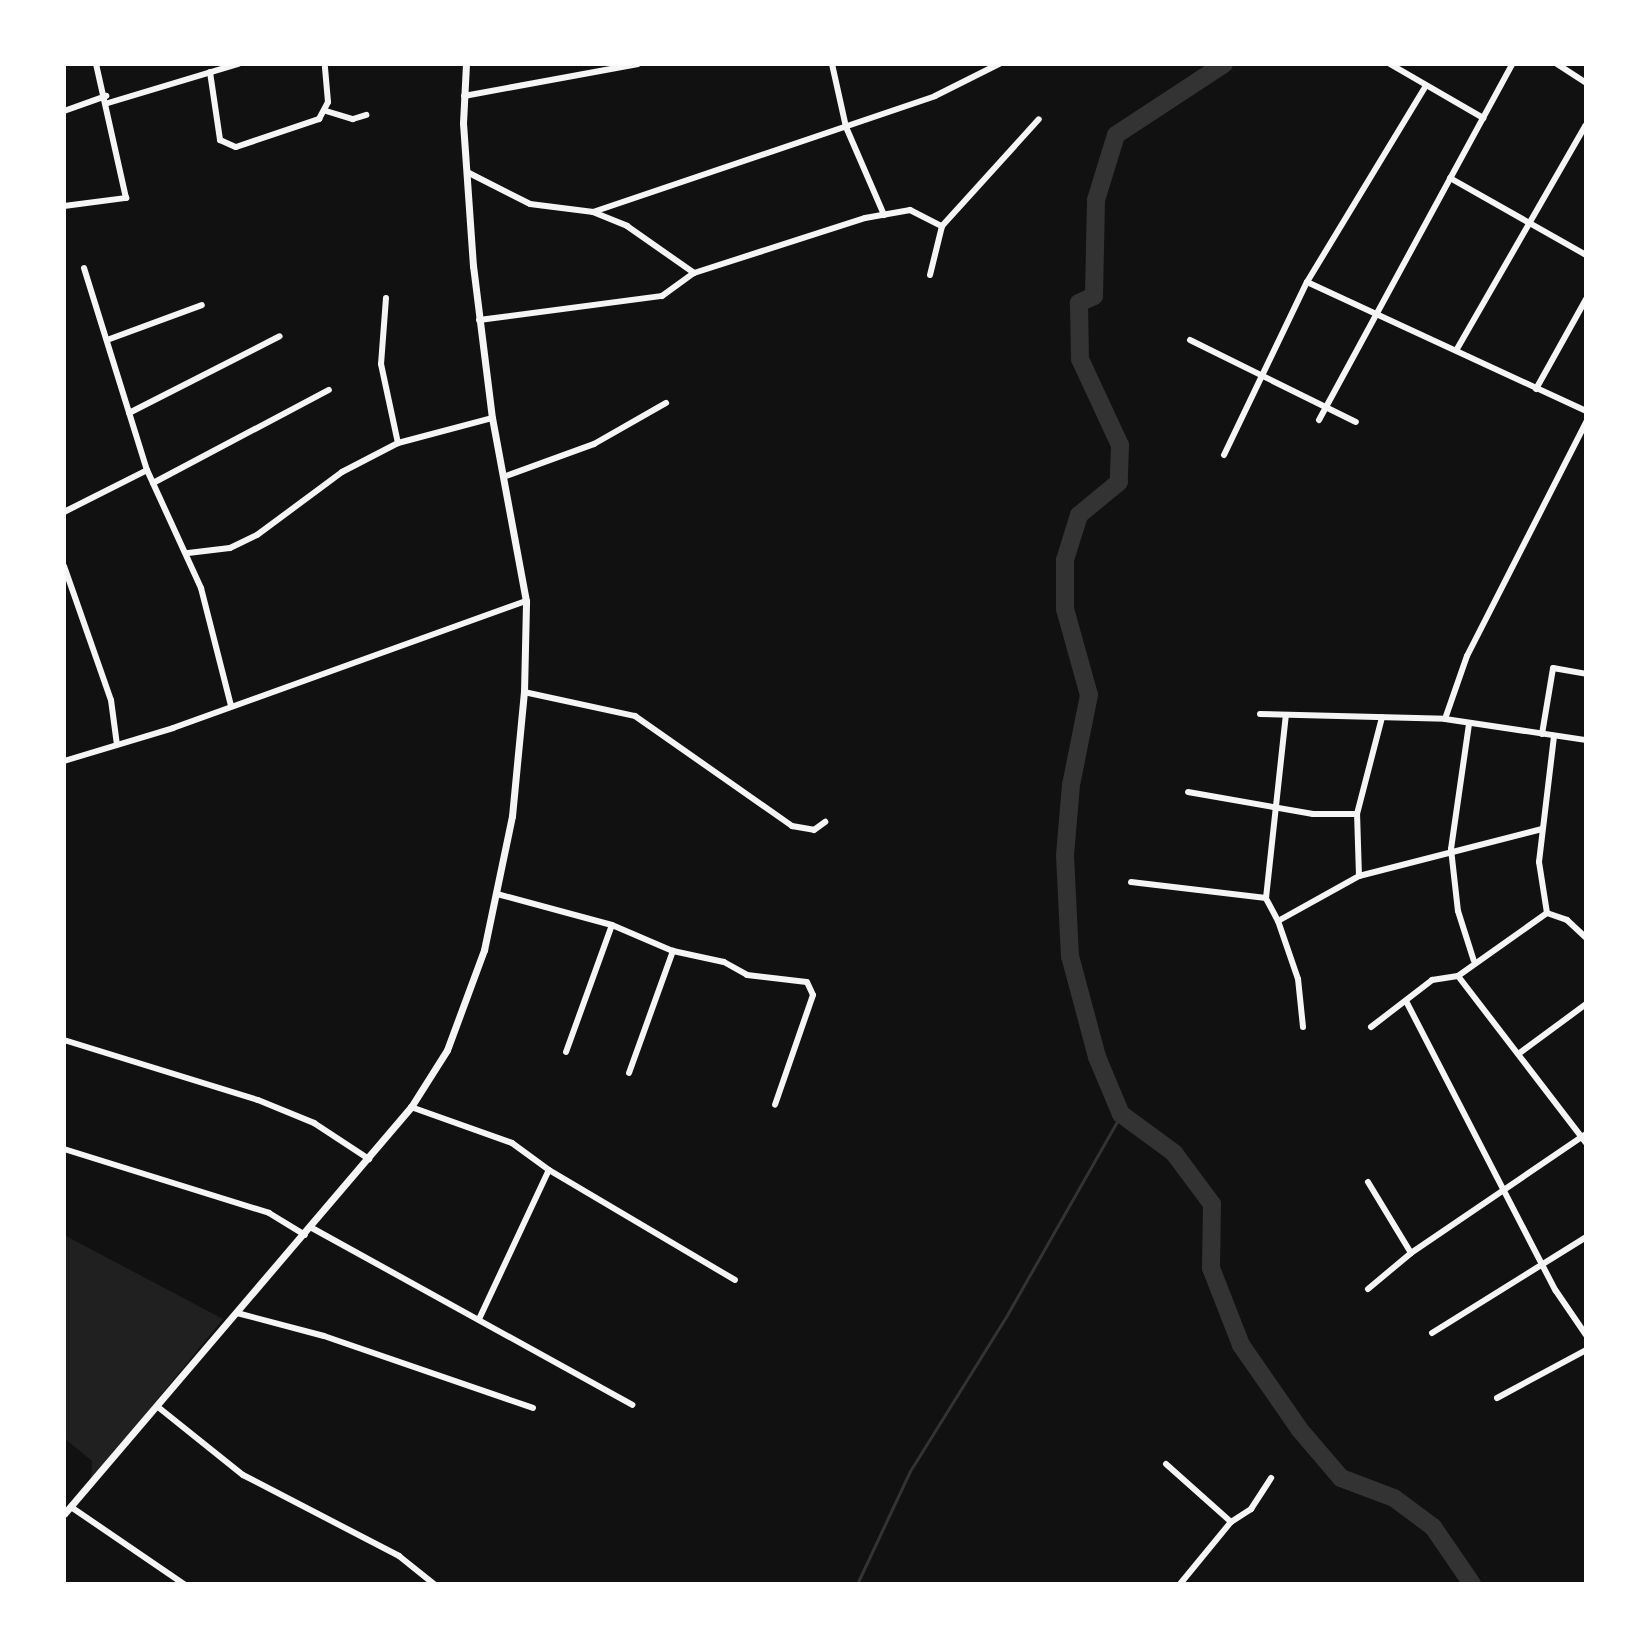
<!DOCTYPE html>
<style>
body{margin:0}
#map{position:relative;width:1650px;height:1648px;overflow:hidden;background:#111;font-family:"Titillium Web",sans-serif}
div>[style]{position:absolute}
.green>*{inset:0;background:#202020}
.stream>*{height:3px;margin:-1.5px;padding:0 1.5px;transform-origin:1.5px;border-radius:1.5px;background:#333}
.river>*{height:18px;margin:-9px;padding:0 9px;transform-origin:9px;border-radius:9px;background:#333}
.minor>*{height:6px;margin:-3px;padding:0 3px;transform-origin:3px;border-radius:3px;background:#f5f5f5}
.tertiary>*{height:7px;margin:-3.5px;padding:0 3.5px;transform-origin:3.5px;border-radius:3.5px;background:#f5f5f5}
span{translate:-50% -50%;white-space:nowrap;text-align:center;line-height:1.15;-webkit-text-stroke:8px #fff;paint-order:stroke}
.frame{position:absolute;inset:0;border:66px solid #fff;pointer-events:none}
</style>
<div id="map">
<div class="green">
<div style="clip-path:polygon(64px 1235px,223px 1319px,91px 1481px,92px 1461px,64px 1438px)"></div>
</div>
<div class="stream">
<div style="left:857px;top:1584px;width:125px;rotate:-64.9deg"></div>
<div style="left:910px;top:1471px;width:184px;rotate:-58.1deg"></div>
<div style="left:1007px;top:1315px;width:231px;rotate:-60.4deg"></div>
</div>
<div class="river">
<div style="left:1224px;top:64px;width:129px;rotate:146.7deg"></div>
<div style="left:1116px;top:135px;width:68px;rotate:107.1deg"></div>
<div style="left:1096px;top:200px;width:96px;rotate:91.2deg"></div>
<div style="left:1094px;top:296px;width:17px;rotate:155deg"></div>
<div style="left:1079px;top:303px;width:56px;rotate:89deg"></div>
<div style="left:1080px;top:359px;width:95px;rotate:65.1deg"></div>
<div style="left:1120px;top:445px;width:37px;rotate:92deg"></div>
<div style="left:1119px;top:482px;width:52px;rotate:140.5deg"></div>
<div style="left:1079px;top:515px;width:47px;rotate:107.3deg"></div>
<div style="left:1065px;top:560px;width:49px;rotate:90deg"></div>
<div style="left:1065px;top:609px;width:89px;rotate:74.4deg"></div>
<div style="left:1089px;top:695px;width:92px;rotate:101.3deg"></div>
<div style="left:1071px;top:785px;width:70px;rotate:94.9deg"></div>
<div style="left:1065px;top:855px;width:101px;rotate:87.2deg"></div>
<div style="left:1070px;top:956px;width:105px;rotate:75deg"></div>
<div style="left:1097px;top:1057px;width:62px;rotate:67.2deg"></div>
<div style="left:1121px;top:1114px;width:66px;rotate:36.3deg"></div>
<div style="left:1174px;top:1153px;width:64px;rotate:53.3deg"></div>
<div style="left:1212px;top:1204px;width:64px;rotate:90.9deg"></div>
<div style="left:1211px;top:1268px;width:83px;rotate:68.7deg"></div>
<div style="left:1241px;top:1345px;width:103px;rotate:55.2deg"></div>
<div style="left:1300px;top:1430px;width:63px;rotate:49.5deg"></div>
<div style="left:1341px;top:1478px;width:57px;rotate:20.7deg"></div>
<div style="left:1394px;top:1498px;width:49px;rotate:36.6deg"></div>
<div style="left:1433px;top:1527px;width:69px;rotate:55.6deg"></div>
</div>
<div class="minor">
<div style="left:832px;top:64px;width:65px;rotate:77.5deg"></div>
<div style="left:846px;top:127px;width:96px;rotate:66.6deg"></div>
<div style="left:1390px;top:64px;width:108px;rotate:30.1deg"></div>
<div style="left:1557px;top:64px;width:35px;rotate:33deg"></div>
<div style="left:210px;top:72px;width:69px;rotate:81.6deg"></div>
<div style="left:220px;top:140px;width:17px;rotate:24deg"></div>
<div style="left:236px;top:147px;width:88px;rotate:-18.6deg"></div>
<div style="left:319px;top:119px;width:19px;rotate:-62deg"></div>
<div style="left:328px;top:102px;width:38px;rotate:-95deg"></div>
<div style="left:464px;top:96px;width:177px;rotate:-10.4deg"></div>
<div style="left:108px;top:103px;width:136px;rotate:-16.7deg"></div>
<div style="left:64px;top:111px;width:45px;rotate:-19.7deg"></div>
<div style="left:326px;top:111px;width:28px;rotate:17deg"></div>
<div style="left:353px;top:119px;width:14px;rotate:-17deg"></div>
<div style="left:469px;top:173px;width:68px;rotate:26.9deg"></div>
<div style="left:530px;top:204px;width:64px;rotate:7.2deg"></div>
<div style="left:593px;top:212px;width:361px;rotate:-18.7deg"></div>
<div style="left:935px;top:96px;width:72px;rotate:-26.6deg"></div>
<div style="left:1450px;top:178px;width:156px;rotate:29.5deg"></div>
<div style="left:64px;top:206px;width:63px;rotate:-7.4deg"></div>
<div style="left:126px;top:198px;width:137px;rotate:-102.6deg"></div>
<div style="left:593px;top:212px;width:37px;rotate:22deg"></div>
<div style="left:627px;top:226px;width:82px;rotate:35deg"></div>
<div style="left:84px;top:268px;width:212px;rotate:72.7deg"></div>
<div style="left:147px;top:470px;width:130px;rotate:65.4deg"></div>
<div style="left:201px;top:588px;width:122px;rotate:75.7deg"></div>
<div style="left:930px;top:275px;width:50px;rotate:-76.2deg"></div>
<div style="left:942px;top:226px;width:144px;rotate:-47.8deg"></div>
<div style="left:1307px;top:282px;width:307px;rotate:24.8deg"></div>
<div style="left:386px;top:298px;width:66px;rotate:94.3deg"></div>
<div style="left:381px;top:364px;width:81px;rotate:77.9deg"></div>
<div style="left:479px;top:320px;width:185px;rotate:-7.5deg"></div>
<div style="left:662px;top:296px;width:39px;rotate:-36deg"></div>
<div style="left:694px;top:273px;width:180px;rotate:-17.8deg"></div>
<div style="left:865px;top:218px;width:46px;rotate:-10.1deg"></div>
<div style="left:910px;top:210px;width:36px;rotate:27deg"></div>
<div style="left:107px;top:340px;width:101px;rotate:-20.2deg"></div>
<div style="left:1190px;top:340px;width:185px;rotate:26.3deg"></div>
<div style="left:1457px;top:349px;width:258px;rotate:-60.1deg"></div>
<div style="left:1536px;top:389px;width:103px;rotate:-60.9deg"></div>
<div style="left:129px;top:413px;width:169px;rotate:-27deg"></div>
<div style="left:1319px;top:420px;width:405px;rotate:-61.5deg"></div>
<div style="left:1224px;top:455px;width:192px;rotate:-64.4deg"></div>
<div style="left:1307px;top:282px;width:228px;rotate:-58.8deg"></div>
<div style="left:506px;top:476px;width:94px;rotate:-20deg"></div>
<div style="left:594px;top:444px;width:83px;rotate:-29.7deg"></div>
<div style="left:153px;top:483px;width:199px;rotate:-27.9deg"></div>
<div style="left:64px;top:512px;width:93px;rotate:-26.8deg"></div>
<div style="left:188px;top:553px;width:42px;rotate:-6.8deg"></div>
<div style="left:230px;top:548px;width:30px;rotate:-26deg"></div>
<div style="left:257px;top:535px;width:106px;rotate:-36.5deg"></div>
<div style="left:342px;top:472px;width:63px;rotate:-27.4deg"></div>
<div style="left:398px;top:443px;width:97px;rotate:-14.9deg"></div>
<div style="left:64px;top:566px;width:142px;rotate:70.7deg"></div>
<div style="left:111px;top:700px;width:45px;rotate:82.4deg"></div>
<div style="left:524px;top:692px;width:114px;rotate:12.2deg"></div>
<div style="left:635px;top:716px;width:192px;rotate:35deg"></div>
<div style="left:792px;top:826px;width:22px;rotate:10deg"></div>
<div style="left:814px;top:830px;width:14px;rotate:-36deg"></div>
<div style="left:1260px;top:714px;width:185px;rotate:1.5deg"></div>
<div style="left:1445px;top:719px;width:143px;rotate:8.5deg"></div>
<div style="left:1445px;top:719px;width:67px;rotate:-70.8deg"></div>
<div style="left:1467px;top:656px;width:263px;rotate:-63deg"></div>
<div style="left:1469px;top:724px;width:126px;rotate:98.2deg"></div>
<div style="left:1451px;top:849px;width:62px;rotate:83.6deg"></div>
<div style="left:1458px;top:911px;width:52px;rotate:72.3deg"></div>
<div style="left:1542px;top:734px;width:67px;rotate:-80.5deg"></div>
<div style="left:1553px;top:668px;width:34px;rotate:10deg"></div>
<div style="left:64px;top:761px;width:114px;rotate:-16.8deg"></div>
<div style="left:173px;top:728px;width:375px;rotate:-19.8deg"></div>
<div style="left:1188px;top:792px;width:127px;rotate:10deg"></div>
<div style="left:1313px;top:814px;width:44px"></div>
<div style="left:1359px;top:876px;width:62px;rotate:-91.8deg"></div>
<div style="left:1357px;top:814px;width:100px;rotate:-75.5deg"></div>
<div style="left:1131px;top:882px;width:136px;rotate:6.8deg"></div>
<div style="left:497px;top:894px;width:119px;rotate:15.1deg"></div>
<div style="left:612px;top:925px;width:66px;rotate:23.1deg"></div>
<div style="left:673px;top:951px;width:52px;rotate:12.2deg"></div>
<div style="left:724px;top:962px;width:26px;rotate:29deg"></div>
<div style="left:747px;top:975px;width:60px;rotate:6.7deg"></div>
<div style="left:807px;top:982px;width:14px;rotate:65deg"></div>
<div style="left:813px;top:995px;width:116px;rotate:109.1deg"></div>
<div style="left:1547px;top:913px;width:52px;rotate:-98.9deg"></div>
<div style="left:1539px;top:862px;width:127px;rotate:-83.2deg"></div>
<div style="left:1547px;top:913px;width:21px;rotate:19deg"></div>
<div style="left:1567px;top:920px;width:26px;rotate:43deg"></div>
<div style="left:1278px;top:921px;width:26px;rotate:-118deg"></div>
<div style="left:1266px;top:898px;width:184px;rotate:-83.8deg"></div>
<div style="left:1458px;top:976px;width:210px;rotate:52.5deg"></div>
<div style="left:1406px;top:1001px;width:326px;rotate:62.7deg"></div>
<div style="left:1556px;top:1291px;width:53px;rotate:55.7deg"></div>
<div style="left:1303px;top:1027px;width:48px;rotate:-95.9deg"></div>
<div style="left:1298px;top:979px;width:61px;rotate:-109deg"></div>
<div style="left:1278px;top:921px;width:93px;rotate:-29.1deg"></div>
<div style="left:1359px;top:876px;width:189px;rotate:-14.4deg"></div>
<div style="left:1371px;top:1027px;width:77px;rotate:-37.6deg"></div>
<div style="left:1432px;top:980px;width:26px;rotate:-9deg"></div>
<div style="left:1458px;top:976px;width:109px;rotate:-35.3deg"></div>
<div style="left:64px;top:1040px;width:203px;rotate:17.2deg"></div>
<div style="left:258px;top:1100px;width:61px;rotate:22.3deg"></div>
<div style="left:314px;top:1123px;width:66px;rotate:33.2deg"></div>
<div style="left:566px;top:1052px;width:135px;rotate:-70.1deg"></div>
<div style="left:1521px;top:1052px;width:81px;rotate:-36.4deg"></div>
<div style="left:629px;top:1073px;width:130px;rotate:-70.2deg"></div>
<div style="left:411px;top:1107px;width:107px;rotate:19.6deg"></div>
<div style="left:512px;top:1143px;width:46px;rotate:36.1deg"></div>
<div style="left:549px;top:1170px;width:216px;rotate:30.6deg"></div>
<div style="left:64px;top:1149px;width:215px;rotate:17.3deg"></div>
<div style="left:269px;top:1213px;width:42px;rotate:31.4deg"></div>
<div style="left:1368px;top:1182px;width:83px;rotate:58.8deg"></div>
<div style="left:312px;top:1228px;width:366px;rotate:28.9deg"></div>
<div style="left:1368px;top:1289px;width:56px;rotate:-39.9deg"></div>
<div style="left:1411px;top:1253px;width:212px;rotate:-34.2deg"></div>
<div style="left:237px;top:1313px;width:90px;rotate:14.8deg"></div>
<div style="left:324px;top:1336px;width:221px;rotate:19deg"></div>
<div style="left:480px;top:1317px;width:162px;rotate:-64.9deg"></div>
<div style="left:1432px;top:1333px;width:181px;rotate:-31.9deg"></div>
<div style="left:1497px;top:1398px;width:101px;rotate:-28.3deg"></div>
<div style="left:158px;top:1407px;width:109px;rotate:38.7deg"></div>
<div style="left:243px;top:1475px;width:176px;rotate:27.4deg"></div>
<div style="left:399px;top:1556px;width:45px;rotate:38.7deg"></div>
<div style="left:1166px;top:1464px;width:87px;rotate:41.7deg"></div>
<div style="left:71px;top:1507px;width:137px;rotate:34.3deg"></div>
<div style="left:1180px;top:1584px;width:80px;rotate:-50.6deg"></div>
<div style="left:1231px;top:1522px;width:24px;rotate:-33deg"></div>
<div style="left:1251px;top:1509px;width:37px;rotate:-57deg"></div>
</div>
<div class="tertiary">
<div style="left:64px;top:1514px;width:535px;rotate:-49.55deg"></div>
<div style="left:411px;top:1107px;width:67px;rotate:-57.7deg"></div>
<div style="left:447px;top:1050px;width:107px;rotate:-69.7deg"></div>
<div style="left:484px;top:950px;width:137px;rotate:-78.2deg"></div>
<div style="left:512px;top:816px;width:125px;rotate:-84.5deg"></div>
<div style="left:524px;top:692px;width:91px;rotate:-88.7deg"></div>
<div style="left:526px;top:601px;width:186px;rotate:-100.5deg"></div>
<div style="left:492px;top:418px;width:153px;rotate:-97.1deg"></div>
<div style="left:473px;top:266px;width:143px;rotate:-94deg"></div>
<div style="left:463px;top:123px;width:59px;rotate:-87.1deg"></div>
</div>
<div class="frame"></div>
</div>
